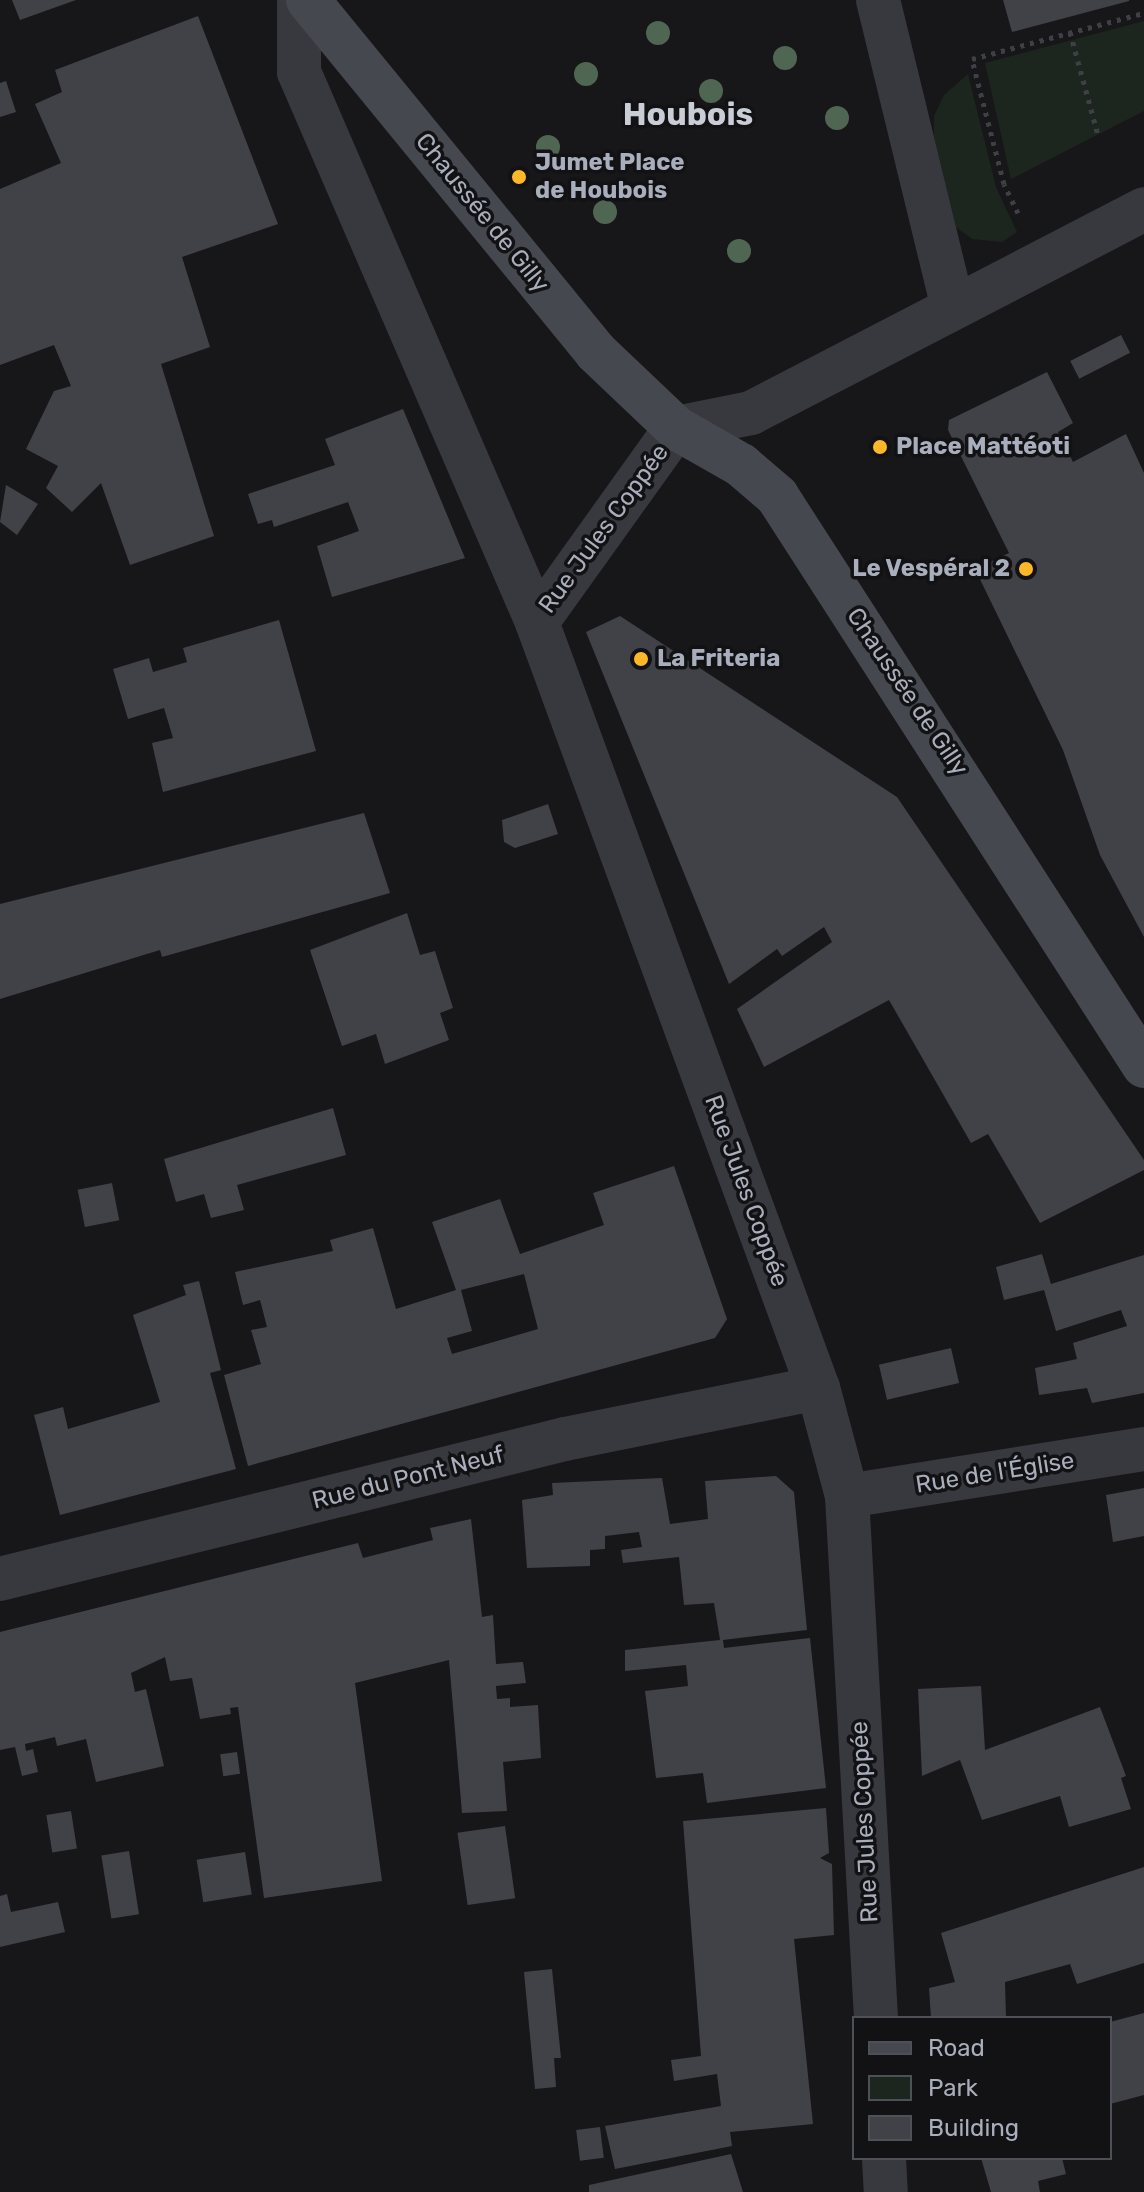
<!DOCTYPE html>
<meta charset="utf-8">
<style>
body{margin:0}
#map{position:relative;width:1144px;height:2192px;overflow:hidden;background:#17171a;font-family:Rubik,sans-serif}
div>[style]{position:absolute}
.green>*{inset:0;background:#1c251e}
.building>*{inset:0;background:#414247;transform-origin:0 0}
.path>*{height:5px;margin-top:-2.5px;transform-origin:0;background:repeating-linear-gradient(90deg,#3e4046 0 4px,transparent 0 10px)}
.street>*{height:44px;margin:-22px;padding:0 22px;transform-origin:22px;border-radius:22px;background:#38393f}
.secondary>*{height:44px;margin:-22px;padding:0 22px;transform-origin:22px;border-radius:22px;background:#45484f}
.trees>*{width:24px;height:24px;margin:-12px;border-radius:50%;background:#4f6652}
.dots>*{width:22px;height:22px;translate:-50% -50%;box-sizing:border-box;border:4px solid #121215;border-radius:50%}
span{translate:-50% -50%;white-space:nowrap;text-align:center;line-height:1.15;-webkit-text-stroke:7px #121215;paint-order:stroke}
.poi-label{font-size:24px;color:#a8aebb;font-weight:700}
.left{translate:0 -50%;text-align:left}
.right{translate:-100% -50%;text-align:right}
.street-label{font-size:24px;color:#a8aebb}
.district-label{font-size:32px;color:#c9cdd6;font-weight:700}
.legend{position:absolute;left:852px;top:2016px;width:260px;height:144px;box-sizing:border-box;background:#121215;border:2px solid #4e5057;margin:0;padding:10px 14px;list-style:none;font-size:24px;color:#a8aebb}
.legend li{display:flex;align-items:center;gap:16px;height:40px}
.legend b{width:40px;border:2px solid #4e5057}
</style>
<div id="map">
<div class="green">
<div style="clip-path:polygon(1144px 21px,1144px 111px,1011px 179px,985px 63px)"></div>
<div style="clip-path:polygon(968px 74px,996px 187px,1017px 232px,1002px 242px,972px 239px,956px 227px,934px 137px,934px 116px,944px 95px)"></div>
</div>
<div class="building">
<div style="clip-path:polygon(12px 0,76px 0,20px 20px)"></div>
<div style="clip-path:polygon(1003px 0,1129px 0,1129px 1px,1012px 32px)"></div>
<div style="clip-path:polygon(198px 16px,278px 224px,182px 257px,210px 347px,161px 364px,214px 536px,130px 565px,101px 483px,72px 512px,46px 488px,58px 466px,26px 449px,54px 391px,71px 386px,54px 345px,0 365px,0 189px,61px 163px,35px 104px,62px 92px,55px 70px)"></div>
<div style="clip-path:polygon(6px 81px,16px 112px,0 117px,0 83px)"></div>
<div style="left:1121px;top:335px;width:20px;height:57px;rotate:63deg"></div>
<div style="clip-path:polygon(1047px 372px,1073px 423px,1058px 432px,1073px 462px,1126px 434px,1144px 473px,1144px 937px,1100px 855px,1063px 750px,975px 569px,1009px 553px,948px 430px,949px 420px)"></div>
<div style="clip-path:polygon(403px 409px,465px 558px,332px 597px,317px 546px,359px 531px,348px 502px,274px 527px,272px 520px,258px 524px,248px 494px,335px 465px,325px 439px)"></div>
<div style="clip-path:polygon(6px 485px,38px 504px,17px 535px,0 522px)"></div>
<div style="clip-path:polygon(620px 616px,897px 797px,1144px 1160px,1144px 1170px,1040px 1223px,988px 1134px,971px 1143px,889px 1000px,764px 1067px,737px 1009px,832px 942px,824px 927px,782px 956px,777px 949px,729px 984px,586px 632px)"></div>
<div style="clip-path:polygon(279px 620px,316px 751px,163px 792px,152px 743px,173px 738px,164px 708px,128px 719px,113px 669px,149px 658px,153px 672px,187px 662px,183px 648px)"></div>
<div style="clip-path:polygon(548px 804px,558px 834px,515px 848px,504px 842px,502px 820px)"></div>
<div style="clip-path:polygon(364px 813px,390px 893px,162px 957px,160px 950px,0 999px,0 904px)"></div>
<div style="clip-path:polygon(407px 913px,420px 955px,435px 951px,453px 1008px,440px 1013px,449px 1040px,385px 1064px,376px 1034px,342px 1046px,310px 950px)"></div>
<div style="clip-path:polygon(333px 1108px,346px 1155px,237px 1185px,244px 1210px,211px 1218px,204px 1194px,176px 1202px,164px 1159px)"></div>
<div style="clip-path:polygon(evenodd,674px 1166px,727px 1319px,715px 1338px,248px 1466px,224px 1375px,261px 1364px,251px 1330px,267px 1327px,260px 1300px,243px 1305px,235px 1272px,333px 1251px,330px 1240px,373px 1228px,396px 1309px,456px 1290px,432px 1222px,500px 1199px,520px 1254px,604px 1225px,593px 1193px,674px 1166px,524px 1274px,538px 1329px,452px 1354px,447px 1338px,472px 1331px,461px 1290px,524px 1274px)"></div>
<div style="left:112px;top:1183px;width:38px;height:35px;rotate:79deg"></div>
<div style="clip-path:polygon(1042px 1254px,1051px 1284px,1144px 1255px,1144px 1393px,1092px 1403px,1087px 1388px,1039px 1395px,1035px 1368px,1077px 1359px,1073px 1343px,1127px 1326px,1121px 1310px,1056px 1331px,1044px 1290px,1004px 1300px,996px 1267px)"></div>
<div style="clip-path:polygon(199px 1281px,221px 1370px,210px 1373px,236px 1469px,60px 1515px,34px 1415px,63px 1407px,68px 1429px,160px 1402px,133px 1315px,186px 1295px,183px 1285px)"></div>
<div style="left:951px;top:1348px;width:36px;height:74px;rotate:77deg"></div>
<div style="clip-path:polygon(776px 1476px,794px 1492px,807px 1630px,723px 1640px,724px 1648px,810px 1638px,826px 1788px,707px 1803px,703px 1773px,656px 1778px,645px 1691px,688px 1686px,686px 1665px,625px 1671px,625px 1650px,720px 1640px,714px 1603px,684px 1605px,679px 1557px,623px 1563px,621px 1550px,642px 1547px,639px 1532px,605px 1536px,605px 1549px,590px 1550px,590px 1566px,527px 1568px,522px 1500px,553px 1495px,552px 1483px,662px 1478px,670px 1524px,708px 1519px,705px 1481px)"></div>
<div style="clip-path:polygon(1144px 1488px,1144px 1536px,1113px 1542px,1106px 1495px)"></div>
<div style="clip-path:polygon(471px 1519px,482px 1617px,493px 1615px,496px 1664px,523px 1662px,526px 1683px,496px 1686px,497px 1699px,510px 1698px,510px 1707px,538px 1705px,541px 1758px,503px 1762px,507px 1811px,462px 1813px,449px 1660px,355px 1683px,382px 1881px,264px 1898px,238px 1707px,230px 1708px,231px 1714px,200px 1719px,192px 1678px,170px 1681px,165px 1657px,131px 1673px,135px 1692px,146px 1689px,164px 1766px,96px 1782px,86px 1739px,57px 1746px,55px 1737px,25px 1744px,26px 1751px,33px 1749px,38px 1772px,22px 1776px,15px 1747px,0 1750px,0 1632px,358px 1543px,363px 1558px,433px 1540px,430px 1528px)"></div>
<div style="clip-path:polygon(981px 1686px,985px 1750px,1100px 1707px,1126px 1776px,1121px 1778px,1131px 1809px,1069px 1827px,1060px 1796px,982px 1820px,960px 1760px,922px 1776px,918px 1689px)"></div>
<div style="left:237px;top:1752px;width:22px;height:17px;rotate:82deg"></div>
<div style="clip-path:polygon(826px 1808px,829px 1853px,820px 1858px,832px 1864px,834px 1935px,794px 1939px,813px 2124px,730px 2132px,732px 2146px,615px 2169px,605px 2126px,721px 2106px,717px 2074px,674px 2081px,671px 2060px,701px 2056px,683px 1821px)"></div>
<div style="left:71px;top:1811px;width:38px;height:25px;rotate:81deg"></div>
<div style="left:505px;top:1826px;width:73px;height:48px;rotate:82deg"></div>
<div style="left:129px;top:1851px;width:64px;height:28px;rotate:81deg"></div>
<div style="left:245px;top:1852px;width:43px;height:49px;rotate:81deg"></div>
<div style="clip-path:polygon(1144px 1867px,1144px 1963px,1077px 1984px,1070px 1964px,1005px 1982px,1006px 2018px,931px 2018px,929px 1988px,955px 1982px,941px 1933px)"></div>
<div style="clip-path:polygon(7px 1894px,11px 1912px,58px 1902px,65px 1932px,0 1947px,0 1896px)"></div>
<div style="clip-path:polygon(552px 1969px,561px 2058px,554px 2058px,556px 2087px,535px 2089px,524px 1972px)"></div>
<div style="clip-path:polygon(1144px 2013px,1144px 2095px,1110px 2104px,1110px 2022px)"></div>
<div style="left:600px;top:2127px;width:31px;height:24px;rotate:83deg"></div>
<div style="clip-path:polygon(731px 2154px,743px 2192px,589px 2192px,589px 2185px)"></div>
<div style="clip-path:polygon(981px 2158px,1062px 2158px,1066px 2174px,1038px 2181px,1040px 2192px,991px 2192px)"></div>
</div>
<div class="path">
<div style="left:1070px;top:32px;width:107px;rotate:74.8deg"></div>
<div style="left:1018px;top:213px;width:32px;rotate:-116deg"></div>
<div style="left:1004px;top:184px;width:129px;rotate:-104.4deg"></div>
<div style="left:972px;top:59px;width:178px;rotate:-15deg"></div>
</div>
<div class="street">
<div style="left:299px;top:0;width:72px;rotate:90deg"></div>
<div style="left:299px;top:72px;width:599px;rotate:66.6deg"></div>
<div style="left:878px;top:0;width:317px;rotate:76.3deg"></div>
<div style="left:847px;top:1496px;width:301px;rotate:-9deg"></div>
<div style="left:0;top:1579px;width:582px;rotate:-13.92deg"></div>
<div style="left:565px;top:1439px;width:258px;rotate:-11.4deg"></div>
<div style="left:876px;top:2018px;width:523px;rotate:-93.18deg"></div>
<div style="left:847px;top:1496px;width:112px;rotate:-105deg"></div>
<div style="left:818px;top:1388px;width:816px;rotate:-110.15deg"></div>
<div style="left:537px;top:622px;width:239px;rotate:-54.4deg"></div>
<div style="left:676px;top:428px;width:76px;rotate:-11.3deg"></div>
<div style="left:751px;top:413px;width:443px;rotate:-27.4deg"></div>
<div style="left:884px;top:2158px;width:34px;rotate:87deg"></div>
</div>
<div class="secondary">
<div style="left:308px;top:0;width:455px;rotate:50.7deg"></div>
<div style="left:596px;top:352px;width:110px;rotate:43.5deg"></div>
<div style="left:676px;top:428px;width:75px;rotate:29.6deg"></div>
<div style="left:741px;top:465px;width:48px;rotate:40.7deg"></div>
<div style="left:777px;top:496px;width:678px;rotate:57.22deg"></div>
</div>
<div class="trees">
<div style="left:658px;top:33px"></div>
<div style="left:785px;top:58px"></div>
<div style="left:586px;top:74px"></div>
<div style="left:711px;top:91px"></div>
<div style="left:837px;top:118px"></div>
<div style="left:548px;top:147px"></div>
<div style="left:605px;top:212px"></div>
<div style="left:739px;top:251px"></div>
</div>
<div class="dots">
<div style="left:519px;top:177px;background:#ffb72a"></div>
<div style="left:880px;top:447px;background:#ffb72a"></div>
<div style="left:1026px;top:569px;background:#ffb72a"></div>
<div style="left:641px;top:659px;background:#ffb72a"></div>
</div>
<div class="poi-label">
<span class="left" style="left:535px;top:177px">Jumet Place<br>de Houbois</span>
<span class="left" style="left:896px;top:447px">Place Mattéoti</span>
<span class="right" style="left:1010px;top:569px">Le Vespéral 2</span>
<span class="left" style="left:657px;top:659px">La Friteria</span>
</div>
<div class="street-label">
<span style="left:482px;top:213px;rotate:51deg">Chaussée de Gilly</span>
<span style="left:604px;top:529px;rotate:-54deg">Rue Jules Coppée</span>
<span style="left:907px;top:692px;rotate:56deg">Chaussée de Gilly</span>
<span style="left:746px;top:1191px;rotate:70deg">Rue Jules Coppée</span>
<span style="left:995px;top:1473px;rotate:-9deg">Rue de l'Église</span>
<span style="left:408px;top:1478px;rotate:-14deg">Rue du Pont Neuf</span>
<span style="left:865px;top:1822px;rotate:-93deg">Rue Jules Coppée</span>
</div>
<div class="district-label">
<span style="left:688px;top:114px">Houbois</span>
</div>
<ul class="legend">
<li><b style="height:10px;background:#45484f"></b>Road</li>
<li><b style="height:22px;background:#1c251e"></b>Park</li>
<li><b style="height:22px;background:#414247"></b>Building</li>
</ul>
</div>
